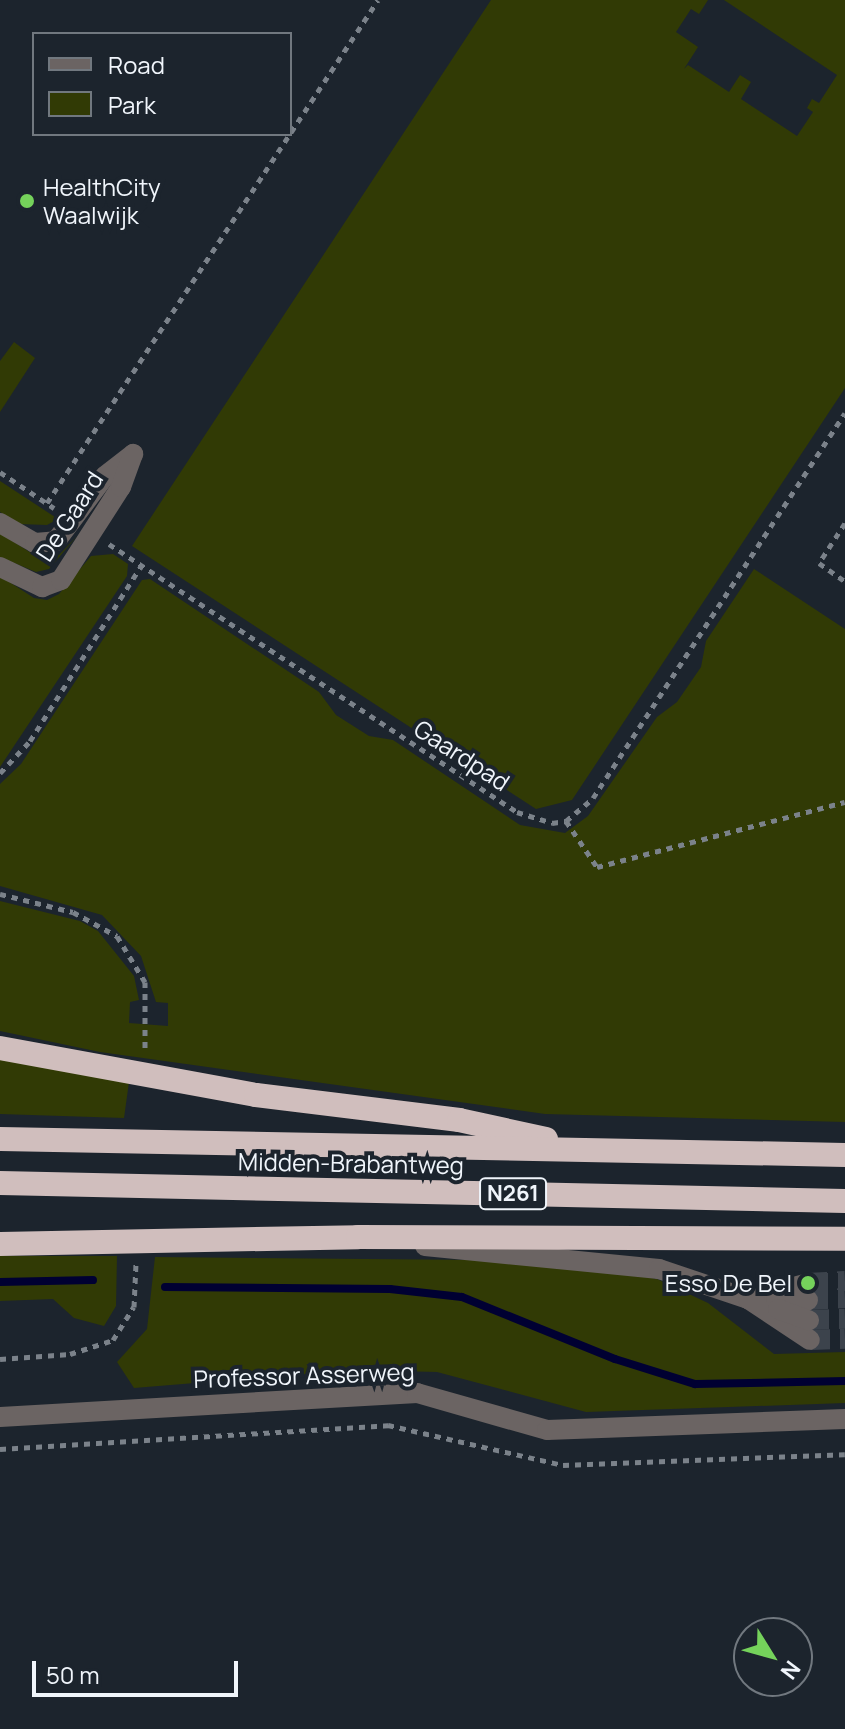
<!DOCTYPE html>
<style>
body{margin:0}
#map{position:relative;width:845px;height:1729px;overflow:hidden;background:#1c242d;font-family:Manrope,sans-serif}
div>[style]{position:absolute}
.green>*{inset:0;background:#313a05}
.stream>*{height:8px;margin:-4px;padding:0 4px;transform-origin:4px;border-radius:4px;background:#000032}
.minor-tunnel>*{height:20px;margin-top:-10px;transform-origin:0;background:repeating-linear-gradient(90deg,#3c434c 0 20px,transparent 0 30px)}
.path>*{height:5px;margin-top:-2.5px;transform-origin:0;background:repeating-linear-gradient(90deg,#7b828a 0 6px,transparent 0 12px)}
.minor>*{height:20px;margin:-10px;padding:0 10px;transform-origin:10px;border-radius:10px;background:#6b6463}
.highway>*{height:24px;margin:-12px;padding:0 12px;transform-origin:12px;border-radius:12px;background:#d0bebd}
.dots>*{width:22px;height:22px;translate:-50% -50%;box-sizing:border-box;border:4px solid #1c242d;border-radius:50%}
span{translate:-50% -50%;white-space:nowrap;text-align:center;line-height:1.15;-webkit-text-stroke:8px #1c242d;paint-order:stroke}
.shield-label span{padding:2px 6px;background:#1c242d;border:2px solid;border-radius:6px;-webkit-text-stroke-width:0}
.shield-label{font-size:22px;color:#f0f5fb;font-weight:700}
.poi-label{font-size:24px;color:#f0f5fb}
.left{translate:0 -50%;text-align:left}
.right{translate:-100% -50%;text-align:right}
.street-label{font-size:24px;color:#f0f5fb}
.legend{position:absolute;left:32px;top:32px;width:260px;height:104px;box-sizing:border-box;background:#1c242d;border:2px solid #71787f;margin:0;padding:10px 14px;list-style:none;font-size:24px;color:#f0f5fb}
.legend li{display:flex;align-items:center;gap:16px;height:40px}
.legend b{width:40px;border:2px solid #71787f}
.north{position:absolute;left:733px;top:1617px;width:80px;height:80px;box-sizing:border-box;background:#1c242d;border:2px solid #71787f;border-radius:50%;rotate:127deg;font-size:22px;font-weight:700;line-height:32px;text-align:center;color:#f0f5fb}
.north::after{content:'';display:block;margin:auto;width:28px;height:36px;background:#75d25b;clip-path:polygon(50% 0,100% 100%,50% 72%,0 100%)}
.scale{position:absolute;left:32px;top:1661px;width:206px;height:36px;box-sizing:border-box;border:4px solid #f0f5fb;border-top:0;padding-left:10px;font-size:24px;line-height:28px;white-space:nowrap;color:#f0f5fb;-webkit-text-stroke:6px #1c242d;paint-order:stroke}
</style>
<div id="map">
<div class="green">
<div style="clip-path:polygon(491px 0,708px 0,699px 14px,691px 9px,676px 32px,698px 47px,684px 69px,688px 65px,729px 92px,740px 75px,751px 82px,741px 99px,797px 136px,813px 112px,807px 108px,812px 99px,819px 103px,837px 75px,724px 0,845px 0,845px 388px,572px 800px,536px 809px,132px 546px)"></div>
<div style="clip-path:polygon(14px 342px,35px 358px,0 412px,0 361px)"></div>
<div style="clip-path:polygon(0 481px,58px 519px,47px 525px,19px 524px,0 512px)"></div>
<div style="clip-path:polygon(0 533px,31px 553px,48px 557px,59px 555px,78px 535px,49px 569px,36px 572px,0 557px)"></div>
<div style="clip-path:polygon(113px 554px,128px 564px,127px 576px,0 767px,0 576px,34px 598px,47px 600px,59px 594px,91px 556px)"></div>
<div style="clip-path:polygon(754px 569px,845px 629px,845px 1122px,545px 1114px,100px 1052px,0 1031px,0 901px,80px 921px,98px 931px,134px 976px,139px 1000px,130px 1002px,129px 1023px,168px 1026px,168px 1003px,156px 1002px,141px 956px,102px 915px,0 886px,0 784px,21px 764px,142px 580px,150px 579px,319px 692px,336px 715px,369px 736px,393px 740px,520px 825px,565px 833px,588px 816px,657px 717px,677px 702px,701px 667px,706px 641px)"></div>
<div style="clip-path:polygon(0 1058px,129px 1082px,124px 1118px,0 1114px)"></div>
<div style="clip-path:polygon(0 1256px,117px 1256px,116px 1306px,104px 1326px,74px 1318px,53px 1299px,0 1301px)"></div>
<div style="clip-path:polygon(155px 1257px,477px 1260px,606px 1270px,657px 1279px,708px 1303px,774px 1354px,845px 1352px,845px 1403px,586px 1412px,437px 1372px,356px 1370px,134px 1388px,117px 1362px,147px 1329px)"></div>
</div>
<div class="stream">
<div style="left:0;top:1282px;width:93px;rotate:-1.2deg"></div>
<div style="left:165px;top:1287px;width:225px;rotate:0.5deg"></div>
<div style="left:390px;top:1289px;width:72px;rotate:6.3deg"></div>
<div style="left:462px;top:1297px;width:165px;rotate:22.1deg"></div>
<div style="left:615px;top:1359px;width:84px;rotate:17.4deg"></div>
<div style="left:695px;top:1384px;width:150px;rotate:-1.1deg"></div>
</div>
<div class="minor-tunnel">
<div style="left:808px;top:1283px;width:37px;rotate:-3deg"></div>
<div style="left:808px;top:1300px;width:37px;rotate:-3deg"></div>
<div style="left:809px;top:1320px;width:36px;rotate:-2deg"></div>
<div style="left:810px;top:1340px;width:35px;rotate:-2deg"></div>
</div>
<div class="path">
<div style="left:0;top:472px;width:65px;rotate:33.7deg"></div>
<div style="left:47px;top:503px;width:602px;rotate:-56.65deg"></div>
<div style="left:845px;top:523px;width:48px;rotate:123deg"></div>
<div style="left:819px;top:563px;width:32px;rotate:35deg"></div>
<div style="left:109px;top:544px;width:488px;rotate:33.3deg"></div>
<div style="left:517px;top:812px;width:37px;rotate:17deg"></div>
<div style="left:552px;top:823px;width:14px;rotate:-8deg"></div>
<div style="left:566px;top:821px;width:35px;rotate:-40deg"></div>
<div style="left:593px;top:798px;width:460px;rotate:-56.8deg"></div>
<div style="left:0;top:773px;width:44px;rotate:-46.8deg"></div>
<div style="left:30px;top:741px;width:207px;rotate:-57.6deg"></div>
<div style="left:566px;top:821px;width:55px;rotate:56deg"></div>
<div style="left:597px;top:867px;width:256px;rotate:-14.7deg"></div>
<div style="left:0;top:894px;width:75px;rotate:13.9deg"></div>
<div style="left:73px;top:912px;width:50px;rotate:28.6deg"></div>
<div style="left:117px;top:936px;width:54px;rotate:58.7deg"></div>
<div style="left:145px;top:982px;width:67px;rotate:90deg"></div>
<div style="left:0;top:1359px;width:70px;rotate:-4.1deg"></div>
<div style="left:70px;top:1354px;width:45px;rotate:-18deg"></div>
<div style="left:113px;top:1340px;width:39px;rotate:-58deg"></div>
<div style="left:134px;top:1307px;width:44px;rotate:-87.4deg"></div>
<div style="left:0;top:1449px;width:389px;rotate:-3.5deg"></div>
<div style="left:388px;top:1425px;width:180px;rotate:12.9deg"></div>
<div style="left:563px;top:1465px;width:282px;rotate:-2.2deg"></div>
</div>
<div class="minor">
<div style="left:0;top:523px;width:40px;rotate:29.7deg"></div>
<div style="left:35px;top:543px;width:21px;rotate:-5deg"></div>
<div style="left:56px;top:541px;width:81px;rotate:-53deg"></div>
<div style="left:105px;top:476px;width:36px;rotate:-38deg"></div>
<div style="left:0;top:567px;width:47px;rotate:25.5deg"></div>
<div style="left:42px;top:587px;width:20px;rotate:-20deg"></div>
<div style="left:61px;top:580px;width:111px;rotate:-57.2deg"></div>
<div style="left:121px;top:487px;width:35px;rotate:-70deg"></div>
<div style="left:425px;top:1246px;width:235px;rotate:5.6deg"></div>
<div style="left:659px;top:1269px;width:94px;rotate:18.6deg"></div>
<div style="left:748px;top:1299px;width:62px;rotate:-14.9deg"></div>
<div style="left:748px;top:1299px;width:74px;rotate:33.5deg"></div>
<div style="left:776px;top:1299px;width:32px;rotate:2deg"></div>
<div style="left:778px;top:1309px;width:33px;rotate:20deg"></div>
<div style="left:0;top:1417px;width:418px;rotate:-3.3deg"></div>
<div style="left:417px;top:1393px;width:135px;rotate:15.9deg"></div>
<div style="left:547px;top:1430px;width:298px;rotate:-2.1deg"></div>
</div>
<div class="highway">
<div style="left:0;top:1048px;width:260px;rotate:10.4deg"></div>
<div style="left:256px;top:1095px;width:205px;rotate:7deg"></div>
<div style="left:459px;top:1120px;width:89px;rotate:12.3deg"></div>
<div style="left:0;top:1139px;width:845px;rotate:1.08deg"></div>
<div style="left:0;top:1183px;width:845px;rotate:1.22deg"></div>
<div style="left:0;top:1244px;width:358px;rotate:-1.1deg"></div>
<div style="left:358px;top:1237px;width:487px;rotate:0.2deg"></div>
</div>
<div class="dots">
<div style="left:27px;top:201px;background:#75d25b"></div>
<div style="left:808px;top:1283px;background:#75d25b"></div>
</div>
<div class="shield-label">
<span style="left:513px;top:1194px">N261</span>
</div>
<div class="poi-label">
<span class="left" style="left:43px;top:201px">HealthCity<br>Waalwijk</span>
<span class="right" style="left:792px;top:1283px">Esso De Bel</span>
</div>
<div class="street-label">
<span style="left:69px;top:516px;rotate:-57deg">De Gaard</span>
<span style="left:462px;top:755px;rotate:33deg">Gaardpad</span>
<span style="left:351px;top:1163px;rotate:1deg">Midden-Brabantweg</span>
<span style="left:304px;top:1375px;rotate:-2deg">Professor Asserweg</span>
</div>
<ul class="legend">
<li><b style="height:10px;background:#6b6463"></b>Road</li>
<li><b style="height:22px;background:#313a05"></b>Park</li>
</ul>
<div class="north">N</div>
<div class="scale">50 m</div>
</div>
